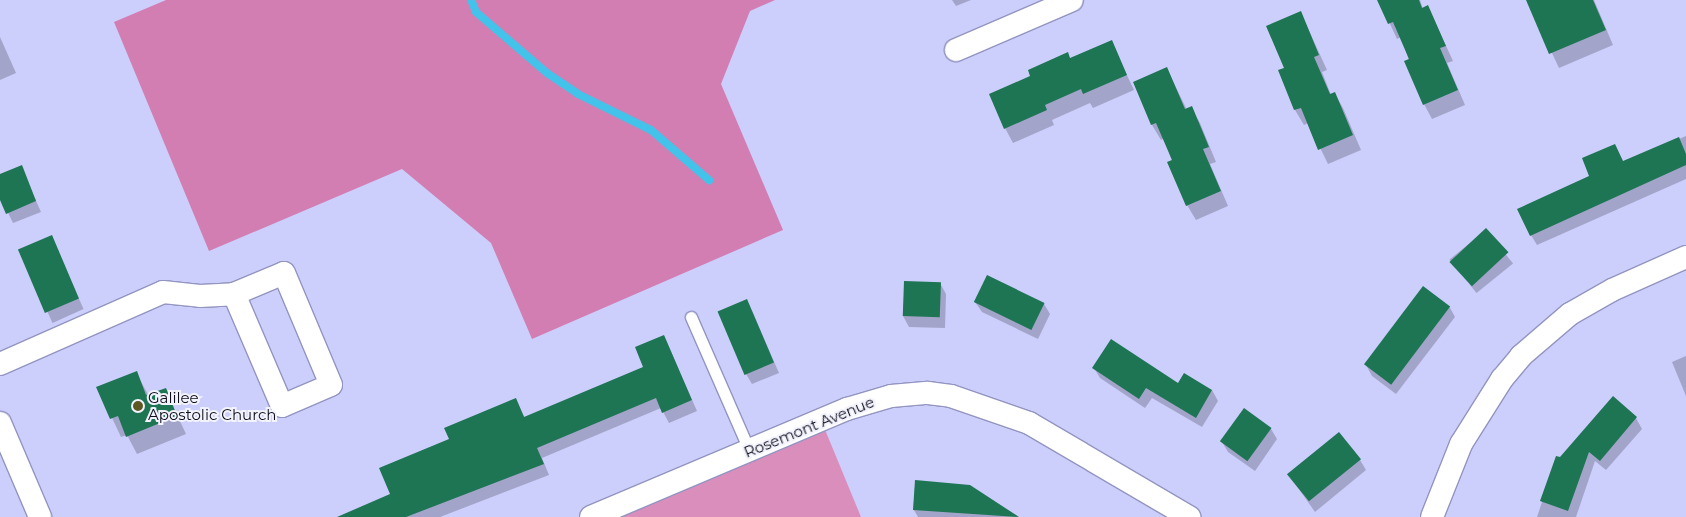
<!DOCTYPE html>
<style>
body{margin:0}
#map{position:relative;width:1686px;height:517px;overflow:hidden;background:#cccefc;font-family:Montserrat,sans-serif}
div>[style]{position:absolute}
.green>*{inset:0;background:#da8ebc}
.forest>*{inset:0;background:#d27eb2}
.shadow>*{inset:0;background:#0003;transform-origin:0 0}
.stream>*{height:8px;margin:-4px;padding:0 4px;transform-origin:4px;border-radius:4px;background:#43c2ea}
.building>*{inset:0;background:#1d7554;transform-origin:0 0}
.roads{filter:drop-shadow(1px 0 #9395c0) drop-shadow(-1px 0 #9395c0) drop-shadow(0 1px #9395c0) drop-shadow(0 -1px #9395c0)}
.lane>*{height:11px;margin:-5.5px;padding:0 5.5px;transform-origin:5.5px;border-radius:5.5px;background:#fff}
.street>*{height:22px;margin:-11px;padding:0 11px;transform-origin:11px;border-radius:11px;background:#fff}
.dots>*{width:14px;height:14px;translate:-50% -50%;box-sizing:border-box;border:2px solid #f2f3fc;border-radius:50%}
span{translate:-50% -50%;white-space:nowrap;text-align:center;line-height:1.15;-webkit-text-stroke:4px #f2f3fc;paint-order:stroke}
.poi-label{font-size:15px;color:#0d0d1c}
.left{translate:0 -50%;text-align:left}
.street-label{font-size:15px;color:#0d0d1c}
</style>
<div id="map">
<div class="green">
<div style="clip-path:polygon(821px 420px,861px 517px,591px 517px)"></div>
</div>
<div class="forest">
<div style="clip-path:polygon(166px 0,775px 0,750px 11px,721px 84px,783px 230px,532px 339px,491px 243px,402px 169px,209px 251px,114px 22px)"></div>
</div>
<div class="shadow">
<div style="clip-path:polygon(952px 0,971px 0,956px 6px)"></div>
<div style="clip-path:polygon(1379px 0,1420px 0,1423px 9px,1428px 7px,1453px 61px,1447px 63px,1465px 105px,1432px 119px,1424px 104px,1401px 37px,1397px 39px)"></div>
<div style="clip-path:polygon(1527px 0,1594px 0,1613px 45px,1559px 68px)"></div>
<div style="clip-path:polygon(1301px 13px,1327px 70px,1322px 72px,1331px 95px,1335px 94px,1343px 108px,1361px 150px,1328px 164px,1308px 123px,1304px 125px,1295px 110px,1279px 71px,1285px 68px)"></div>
<div style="clip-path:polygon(0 37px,16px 73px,0 80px)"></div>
<div style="clip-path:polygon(1111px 42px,1134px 90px,1093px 108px,1090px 103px,1052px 120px,1054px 125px,1013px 143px,1005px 128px,1032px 76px)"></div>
<div style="clip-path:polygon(1167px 69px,1187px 110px,1191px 108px,1200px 123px,1216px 162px,1210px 164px,1228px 206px,1196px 220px,1187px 205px,1164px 138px,1161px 140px,1152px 125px,1134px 83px)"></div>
<div style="clip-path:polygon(1686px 136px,1686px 179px,1537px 245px,1531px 235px,1591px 176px,1615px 145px,1623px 162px)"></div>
<div style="clip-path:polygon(21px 167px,41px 212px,13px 223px,0 196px,0 176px)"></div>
<div style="left:1486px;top:230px;width:43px;height:47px;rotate:51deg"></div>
<div style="left:51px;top:236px;width:80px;height:34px;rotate:66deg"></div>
<div style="clip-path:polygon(940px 283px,946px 294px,945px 328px,909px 327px,903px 316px)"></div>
<div style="clip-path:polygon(975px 302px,1044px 304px,1050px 314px,1038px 339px,982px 312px)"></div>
<div style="clip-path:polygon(1449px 306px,1455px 317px,1396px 394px,1372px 376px,1366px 365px)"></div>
<div style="clip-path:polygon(752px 311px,779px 373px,752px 384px,746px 374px)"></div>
<div style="clip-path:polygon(664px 336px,697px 411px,669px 423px,661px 408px,542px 458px,549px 475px,440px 517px,341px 517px,391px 495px,451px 440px,516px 400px,525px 418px,644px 368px)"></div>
<div style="clip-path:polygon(1686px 356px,1686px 396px,1672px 362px)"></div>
<div style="clip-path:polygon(1094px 368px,1212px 390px,1218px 401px,1202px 427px,1152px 398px,1145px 408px,1100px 378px)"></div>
<div style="clip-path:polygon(136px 373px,149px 396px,165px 389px,186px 434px,137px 454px,127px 435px,121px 437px,98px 388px)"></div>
<div style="clip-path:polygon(1613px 398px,1636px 418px,1642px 429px,1606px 470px,1595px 461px,1576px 517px,1537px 517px,1557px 457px,1560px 459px)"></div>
<div style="clip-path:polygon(1271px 429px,1277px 439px,1255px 471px,1228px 452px,1222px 442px)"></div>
<div style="clip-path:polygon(1360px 460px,1366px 470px,1315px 512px,1289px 475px)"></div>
<div style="clip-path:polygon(916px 481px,970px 486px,1017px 517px,918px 517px,914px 510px)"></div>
</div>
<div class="stream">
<div style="left:471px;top:0;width:13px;rotate:67deg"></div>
<div style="left:476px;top:12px;width:94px;rotate:40.7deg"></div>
<div style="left:547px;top:73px;width:37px;rotate:34deg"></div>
<div style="left:578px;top:94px;width:81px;rotate:26.3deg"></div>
<div style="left:651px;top:130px;width:77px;rotate:40.8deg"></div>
</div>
<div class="building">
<div style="clip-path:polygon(1377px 0,1419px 0,1422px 8px,1428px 5px,1446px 46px,1440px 48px,1458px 90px,1423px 105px,1404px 61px,1409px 59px,1393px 22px,1388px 24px)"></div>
<div style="clip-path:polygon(1526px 0,1593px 0,1606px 30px,1549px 54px)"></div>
<div style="clip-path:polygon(1301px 11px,1319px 55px,1314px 57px,1330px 94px,1335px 92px,1353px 135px,1318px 150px,1301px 108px,1294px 110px,1278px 70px,1284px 68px,1266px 26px)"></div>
<div style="clip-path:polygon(1112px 40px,1127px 75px,1083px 94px,1081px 89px,1045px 105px,1047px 110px,1004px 129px,989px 94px,1030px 76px,1028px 70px,1068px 52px,1070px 58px)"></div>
<div style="clip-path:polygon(1167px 67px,1185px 109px,1192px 106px,1209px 147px,1203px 149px,1221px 191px,1186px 206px,1167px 162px,1172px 160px,1156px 123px,1151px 125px,1133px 82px)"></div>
<div style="clip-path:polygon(1679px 137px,1686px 154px,1686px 165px,1530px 236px,1517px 209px,1589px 176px,1582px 158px,1615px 144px,1623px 161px)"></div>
<div style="clip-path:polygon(22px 165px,36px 201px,6px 214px,0 200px,0 174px)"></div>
<div style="left:1486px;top:228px;width:33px;height:50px;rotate:47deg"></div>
<div style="left:52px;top:235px;width:69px;height:37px;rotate:67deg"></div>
<div style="left:987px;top:275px;width:64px;height:30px;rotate:26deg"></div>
<div style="left:904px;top:281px;width:37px;height:35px;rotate:2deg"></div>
<div style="left:1423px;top:286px;width:34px;height:98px;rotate:37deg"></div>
<div style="left:747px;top:299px;width:69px;height:32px;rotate:67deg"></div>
<div style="clip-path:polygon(664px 335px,692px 400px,662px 413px,656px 398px,537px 448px,544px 464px,406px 517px,337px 517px,390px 494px,379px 468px,449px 439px,444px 428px,516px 398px,524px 417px,643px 367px,635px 347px)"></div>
<div style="clip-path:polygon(1111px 339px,1178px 383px,1184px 373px,1212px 390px,1196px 418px,1146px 388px,1139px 399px,1092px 368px)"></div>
<div style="clip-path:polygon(137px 371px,146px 395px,166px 388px,177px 416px,126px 437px,118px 416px,110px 419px,96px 387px)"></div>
<div style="clip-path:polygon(1613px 396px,1637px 417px,1600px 461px,1589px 452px,1568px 511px,1540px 501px,1556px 456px,1560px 457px)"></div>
<div style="left:1244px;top:408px;width:34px;height:41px;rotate:36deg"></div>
<div style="left:1339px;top:432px;width:35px;height:67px;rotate:51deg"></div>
<div style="clip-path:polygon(915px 480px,970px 485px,1019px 517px,913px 510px)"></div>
</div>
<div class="roads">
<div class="lane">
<div style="left:691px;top:317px;width:145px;rotate:66.4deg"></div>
</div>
<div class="street">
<div style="left:956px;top:50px;width:126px;rotate:-23.3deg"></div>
<div style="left:0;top:364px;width:178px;rotate:-23.8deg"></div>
<div style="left:163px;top:292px;width:37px;rotate:6deg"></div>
<div style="left:200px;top:296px;width:34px;rotate:-3deg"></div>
<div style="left:234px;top:294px;width:54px;rotate:-22.8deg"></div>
<div style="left:284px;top:273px;width:121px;rotate:67.2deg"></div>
<div style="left:331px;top:385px;width:53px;rotate:156.8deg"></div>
<div style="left:282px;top:406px;width:122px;rotate:-113.2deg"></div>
<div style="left:0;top:423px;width:102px;rotate:66.9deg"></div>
<div style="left:591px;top:517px;width:278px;rotate:-22.9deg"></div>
<div style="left:847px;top:409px;width:46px;rotate:-16.5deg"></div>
<div style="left:891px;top:396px;width:37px;rotate:-5deg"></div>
<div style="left:928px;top:393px;width:23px;rotate:7deg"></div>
<div style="left:951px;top:396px;width:83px;rotate:19.1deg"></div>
<div style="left:1029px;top:423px;width:186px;rotate:30.4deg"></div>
<div style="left:1432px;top:517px;width:79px;rotate:-68.3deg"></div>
<div style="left:1461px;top:444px;width:77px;rotate:-57.8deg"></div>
<div style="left:1502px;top:379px;width:30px;rotate:-50deg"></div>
<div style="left:1521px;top:356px;width:65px;rotate:-40.6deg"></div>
<div style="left:1570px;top:314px;width:48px;rotate:-29.7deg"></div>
<div style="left:1612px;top:290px;width:81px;rotate:-24deg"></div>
</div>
</div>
<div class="dots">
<div style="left:138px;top:406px;background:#5d5724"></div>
</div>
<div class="poi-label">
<span class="left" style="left:148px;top:406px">Galilee<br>Apostolic Church</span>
</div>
<div class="street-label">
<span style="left:809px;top:427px;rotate:-22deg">Rosemont Avenue</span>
</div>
</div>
